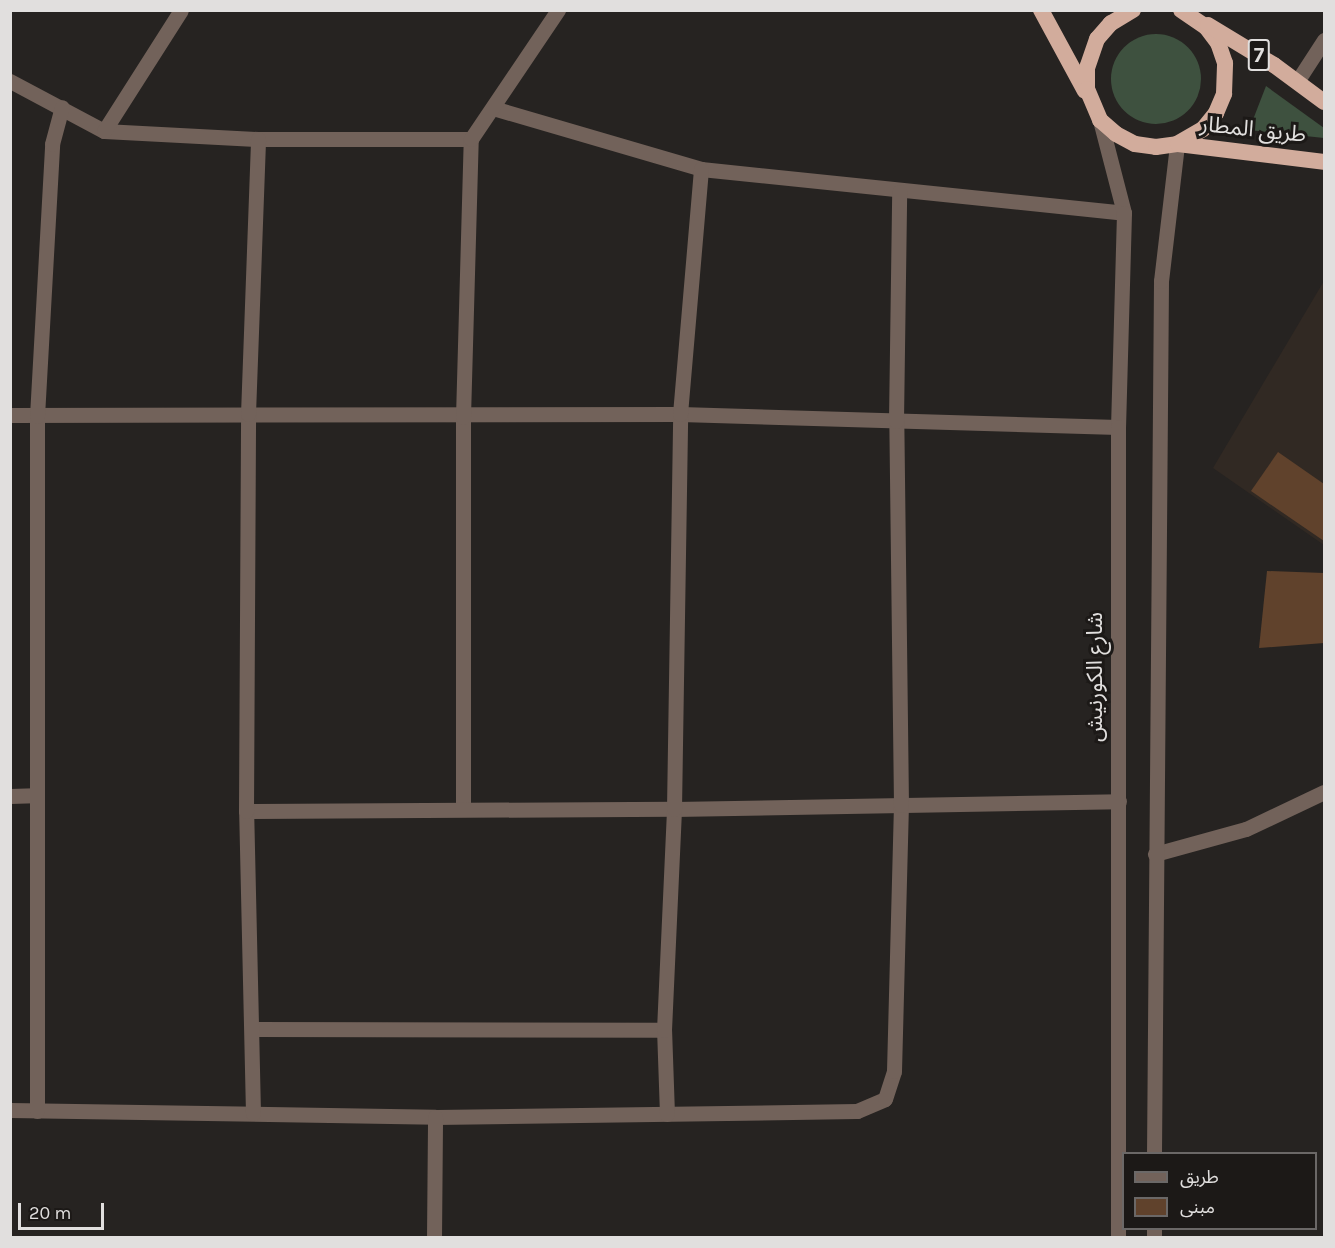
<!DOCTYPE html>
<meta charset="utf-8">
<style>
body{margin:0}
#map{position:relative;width:1335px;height:1248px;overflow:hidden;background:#262321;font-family:Karla,"Noto Sans Arabic",sans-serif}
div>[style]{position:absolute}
.built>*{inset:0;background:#312923}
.green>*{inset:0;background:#3e513f}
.round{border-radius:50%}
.building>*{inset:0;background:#60422c}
.minor>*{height:15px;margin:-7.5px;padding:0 7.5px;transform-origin:7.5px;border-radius:7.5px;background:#72625a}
.tertiary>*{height:15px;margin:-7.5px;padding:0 7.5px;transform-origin:7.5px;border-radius:7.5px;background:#72625a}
.trunk>*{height:16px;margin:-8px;padding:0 8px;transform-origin:8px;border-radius:8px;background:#d2ac9c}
span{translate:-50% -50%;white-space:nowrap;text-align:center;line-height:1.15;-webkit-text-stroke:6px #1c1917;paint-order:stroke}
.shield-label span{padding:2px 4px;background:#1c1917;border:2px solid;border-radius:4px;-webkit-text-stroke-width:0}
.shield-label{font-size:21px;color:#e1dfde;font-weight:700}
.street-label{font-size:22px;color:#e1dfde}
.frame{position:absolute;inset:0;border:12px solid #e1dfde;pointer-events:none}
.legend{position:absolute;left:1122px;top:1152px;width:195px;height:78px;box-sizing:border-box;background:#1c1917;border:2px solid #6b6867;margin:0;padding:8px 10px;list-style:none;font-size:18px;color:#e1dfde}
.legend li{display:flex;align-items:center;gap:12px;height:30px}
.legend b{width:30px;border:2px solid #6b6867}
.scale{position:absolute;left:18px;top:1203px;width:86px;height:27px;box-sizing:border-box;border:3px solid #e1dfde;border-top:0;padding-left:8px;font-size:18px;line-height:21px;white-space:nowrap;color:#e1dfde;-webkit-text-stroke:4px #1c1917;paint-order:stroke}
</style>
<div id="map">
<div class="built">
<div style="clip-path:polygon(1324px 281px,1324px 545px,1213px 468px)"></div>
</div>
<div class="green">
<div class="round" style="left:1111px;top:34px;width:90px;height:90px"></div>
<div style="clip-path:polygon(1266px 86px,1324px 128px,1324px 138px,1249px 130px)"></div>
</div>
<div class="building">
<div style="clip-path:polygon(1278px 452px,1324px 484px,1324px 541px,1251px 491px)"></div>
<div style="clip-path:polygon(1267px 571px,1324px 573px,1324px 643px,1259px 648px)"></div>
</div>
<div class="minor">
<div style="left:1298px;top:80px;width:48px;rotate:-57deg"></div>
<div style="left:10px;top:81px;width:106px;rotate:28deg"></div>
<div style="left:104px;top:131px;width:154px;rotate:3deg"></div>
<div style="left:258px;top:139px;width:213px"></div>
<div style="left:493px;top:108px;width:217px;rotate:16.3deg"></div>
<div style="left:701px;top:169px;width:425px;rotate:5.9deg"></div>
<div style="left:104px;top:131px;width:143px;rotate:-57.5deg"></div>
<div style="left:10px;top:415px;width:670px;rotate:-0.09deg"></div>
<div style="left:680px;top:414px;width:438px;rotate:1.7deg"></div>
<div style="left:10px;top:796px;width:24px;rotate:-2deg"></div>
<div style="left:463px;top:808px;width:391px;rotate:-90deg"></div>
<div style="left:463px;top:417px;width:278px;rotate:-88.4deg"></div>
<div style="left:471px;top:139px;width:156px;rotate:-56deg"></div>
<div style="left:246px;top:811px;width:428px;rotate:-0.3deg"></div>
<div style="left:674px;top:809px;width:445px;rotate:-1deg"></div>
<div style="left:1155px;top:854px;width:94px;rotate:-15.4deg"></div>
<div style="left:1246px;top:829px;width:86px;rotate:-25.4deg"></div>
<div style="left:252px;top:1029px;width:412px;rotate:0.1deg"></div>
<div style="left:10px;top:1110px;width:425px;rotate:0.9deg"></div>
<div style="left:435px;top:1117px;width:422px;rotate:-0.8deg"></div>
<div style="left:857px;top:1111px;width:30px;rotate:-23deg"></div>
<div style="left:885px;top:1099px;width:29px;rotate:-72deg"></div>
<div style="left:894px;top:1071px;width:266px;rotate:-88.5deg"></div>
<div style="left:901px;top:805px;width:384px;rotate:-90.7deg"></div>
<div style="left:896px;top:421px;width:229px;rotate:-89.2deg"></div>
<div style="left:37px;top:1111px;width:695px;rotate:-90deg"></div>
<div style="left:37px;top:416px;width:272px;rotate:-86.8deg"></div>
<div style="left:52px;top:144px;width:38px;rotate:-75deg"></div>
<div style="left:253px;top:1113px;width:302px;rotate:-91.3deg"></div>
<div style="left:246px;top:811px;width:397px;rotate:-89.7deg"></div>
<div style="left:248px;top:414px;width:275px;rotate:-87.9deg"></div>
<div style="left:667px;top:1114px;width:84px;rotate:-92deg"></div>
<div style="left:664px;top:1030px;width:221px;rotate:-87.4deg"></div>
<div style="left:674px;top:809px;width:395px;rotate:-89.1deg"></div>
<div style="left:680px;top:414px;width:246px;rotate:-85.1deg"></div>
<div style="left:434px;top:1238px;width:121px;rotate:-89.5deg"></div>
</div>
<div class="tertiary">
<div style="left:1100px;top:120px;width:96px;rotate:75.5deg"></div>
<div style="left:1124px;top:213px;width:214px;rotate:91.6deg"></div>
<div style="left:1118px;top:427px;width:811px;rotate:90deg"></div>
<div style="left:1154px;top:1154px;width:873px;rotate:-89.54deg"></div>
<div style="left:1161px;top:281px;width:138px;rotate:-83.3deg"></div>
<div style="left:1154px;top:1238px;width:10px;rotate:-90deg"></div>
</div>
<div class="trunk">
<div style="left:1041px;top:10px;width:92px;rotate:61.5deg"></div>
<div style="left:1133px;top:10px;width:26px;rotate:149deg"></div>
<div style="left:1111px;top:23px;width:21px;rotate:131deg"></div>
<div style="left:1097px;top:39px;width:31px;rotate:109deg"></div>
<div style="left:1087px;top:68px;width:21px;rotate:90deg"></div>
<div style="left:1087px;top:89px;width:34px;rotate:67deg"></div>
<div style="left:1100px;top:120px;width:21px;rotate:41deg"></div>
<div style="left:1116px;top:134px;width:21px;rotate:28deg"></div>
<div style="left:1135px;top:144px;width:21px;rotate:8deg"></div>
<div style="left:1156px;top:147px;width:21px;rotate:-8deg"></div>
<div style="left:1177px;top:144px;width:30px;rotate:-30deg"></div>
<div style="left:1203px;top:129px;width:21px;rotate:-51deg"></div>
<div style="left:1216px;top:113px;width:21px;rotate:-67deg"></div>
<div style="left:1224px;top:94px;width:31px;rotate:-88deg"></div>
<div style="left:1225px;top:63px;width:21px;rotate:-109deg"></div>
<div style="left:1218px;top:43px;width:20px;rotate:-127deg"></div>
<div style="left:1206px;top:27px;width:30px;rotate:-146deg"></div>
<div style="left:1208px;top:25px;width:77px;rotate:31.2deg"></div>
<div style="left:1274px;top:65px;width:62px;rotate:36.5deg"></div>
<div style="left:1178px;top:144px;width:147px;rotate:7deg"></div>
</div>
<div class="shield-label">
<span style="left:1259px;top:55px">7</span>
</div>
<div class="street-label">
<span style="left:1253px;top:130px;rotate:6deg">طريق المطار</span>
<span style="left:1096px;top:677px;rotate:-90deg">شارع الكورنيش</span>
</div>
<div class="frame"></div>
<ul class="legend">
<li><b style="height:8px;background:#72625a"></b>طريق</li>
<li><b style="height:16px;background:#60422c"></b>مبنى</li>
</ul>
<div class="scale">20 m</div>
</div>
